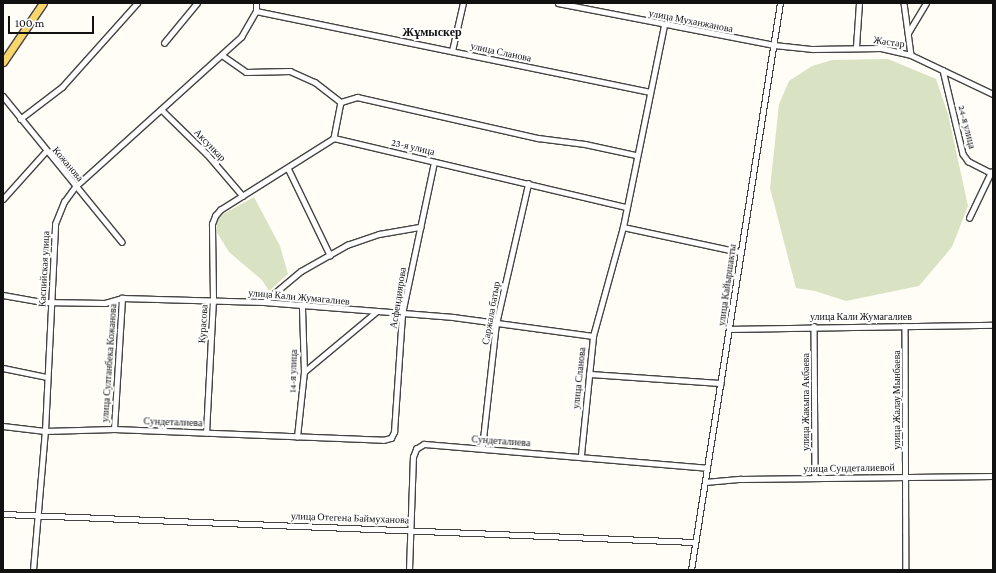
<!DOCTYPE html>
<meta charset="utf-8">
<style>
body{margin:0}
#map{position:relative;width:996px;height:573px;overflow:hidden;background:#fffdf5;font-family:"Crimson Pro",serif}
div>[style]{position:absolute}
.cemetery>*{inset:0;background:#d9e3c4}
.roads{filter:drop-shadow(1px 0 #444) drop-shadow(-1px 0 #444) drop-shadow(0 1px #444) drop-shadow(0 -1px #444)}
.minor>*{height:4.5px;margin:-2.25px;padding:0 2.25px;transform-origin:2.25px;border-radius:2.25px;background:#fff}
.primary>*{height:7px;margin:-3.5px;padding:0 3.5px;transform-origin:3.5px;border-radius:3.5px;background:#f9d66b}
span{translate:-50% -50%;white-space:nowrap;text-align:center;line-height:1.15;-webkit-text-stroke:4px #fff;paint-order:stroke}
.street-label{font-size:10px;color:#111}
.quarter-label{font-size:12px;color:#111;font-weight:700}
.frame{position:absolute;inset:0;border:4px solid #111;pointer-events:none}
.scale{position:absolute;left:8px;top:16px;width:86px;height:18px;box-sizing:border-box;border:2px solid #111;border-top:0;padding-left:5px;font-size:12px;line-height:14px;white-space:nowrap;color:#111;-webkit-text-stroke:3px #fff;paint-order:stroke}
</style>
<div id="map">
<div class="cemetery">
<div style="clip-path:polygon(888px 59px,936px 79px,948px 114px,968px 206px,952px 247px,919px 286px,846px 301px,815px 291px,796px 288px,770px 188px,779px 104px,789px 81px,812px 66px,832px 60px)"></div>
<div style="clip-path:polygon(254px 197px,280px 246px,288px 274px,269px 291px,262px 280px,229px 252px,216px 231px,218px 217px)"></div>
</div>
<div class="roads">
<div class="minor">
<div style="left:558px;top:3px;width:220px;rotate:11deg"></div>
<div style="left:774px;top:45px;width:39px;rotate:6deg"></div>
<div style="left:813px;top:49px;width:68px;rotate:-0.8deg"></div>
<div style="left:881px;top:48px;width:31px;rotate:13deg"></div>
<div style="left:911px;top:55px;width:91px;rotate:25.4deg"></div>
<div style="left:904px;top:3px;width:52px;rotate:82.3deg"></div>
<div style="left:256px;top:11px;width:401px;rotate:11.6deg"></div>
<div style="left:908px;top:33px;width:35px;rotate:-59deg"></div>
<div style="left:164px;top:43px;width:52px;rotate:-50.5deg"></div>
<div style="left:856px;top:47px;width:44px;rotate:-86.1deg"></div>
<div style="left:452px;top:51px;width:49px;rotate:-77.1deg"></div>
<div style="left:222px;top:55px;width:29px;rotate:35deg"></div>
<div style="left:246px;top:72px;width:44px;rotate:-1.3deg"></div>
<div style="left:290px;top:71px;width:27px;rotate:24deg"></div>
<div style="left:315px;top:82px;width:33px;rotate:38deg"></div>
<div style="left:341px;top:102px;width:37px;rotate:101deg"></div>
<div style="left:943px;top:70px;width:86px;rotate:76.6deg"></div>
<div style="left:963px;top:154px;width:9px;rotate:54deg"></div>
<div style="left:968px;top:161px;width:28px;rotate:27deg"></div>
<div style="left:3px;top:96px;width:188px;rotate:50.8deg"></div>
<div style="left:341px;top:102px;width:17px;rotate:-17deg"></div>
<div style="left:357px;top:97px;width:186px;rotate:12.8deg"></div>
<div style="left:538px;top:138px;width:47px;rotate:7.3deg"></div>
<div style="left:585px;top:144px;width:52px;rotate:12.2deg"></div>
<div style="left:162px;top:110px;width:63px;rotate:44.4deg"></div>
<div style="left:207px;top:154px;width:55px;rotate:49.4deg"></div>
<div style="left:20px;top:119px;width:53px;rotate:-37.3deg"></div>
<div style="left:62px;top:87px;width:113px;rotate:-48.2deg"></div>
<div style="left:288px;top:168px;width:97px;rotate:64.2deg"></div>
<div style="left:3px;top:199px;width:64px;rotate:-48.1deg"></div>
<div style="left:969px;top:218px;width:51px;rotate:-64.4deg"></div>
<div style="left:623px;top:227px;width:120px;rotate:12.1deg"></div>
<div style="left:3px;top:295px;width:39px;rotate:10deg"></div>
<div style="left:41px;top:302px;width:64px;rotate:0.9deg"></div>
<div style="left:105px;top:303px;width:18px;rotate:-16deg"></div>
<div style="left:122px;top:298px;width:142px;rotate:1.6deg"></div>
<div style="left:264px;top:302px;width:190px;rotate:4.5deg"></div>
<div style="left:453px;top:317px;width:141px;rotate:7.7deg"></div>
<div style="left:264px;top:302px;width:48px;rotate:-40deg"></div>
<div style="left:301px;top:271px;width:53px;rotate:-29.5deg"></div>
<div style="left:347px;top:245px;width:34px;rotate:-19deg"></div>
<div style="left:379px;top:234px;width:42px;rotate:-9.7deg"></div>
<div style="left:814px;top:326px;width:152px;rotate:89.6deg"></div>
<div style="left:905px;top:326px;width:244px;rotate:89.8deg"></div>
<div style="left:729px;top:329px;width:264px;rotate:-0.9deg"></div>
<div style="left:3px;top:368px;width:45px;rotate:11.6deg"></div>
<div style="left:304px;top:372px;width:94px;rotate:-39.8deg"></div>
<div style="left:589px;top:374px;width:132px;rotate:3.9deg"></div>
<div style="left:3px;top:426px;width:42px;rotate:6.8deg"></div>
<div style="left:45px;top:431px;width:69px;rotate:-1.7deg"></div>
<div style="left:114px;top:429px;width:269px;rotate:2.3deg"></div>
<div style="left:383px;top:440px;width:8px;rotate:-14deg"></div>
<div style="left:391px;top:438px;width:7px;rotate:-63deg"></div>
<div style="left:394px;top:432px;width:118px;rotate:-86.1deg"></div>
<div style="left:402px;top:314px;width:155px;rotate:-78.1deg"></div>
<div style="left:114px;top:429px;width:131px;rotate:-86.5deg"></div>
<div style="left:206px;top:433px;width:134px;rotate:-87deg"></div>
<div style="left:213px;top:299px;width:75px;rotate:-90.8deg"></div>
<div style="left:212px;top:224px;width:9px;rotate:-69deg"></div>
<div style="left:215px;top:216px;width:8px;rotate:-50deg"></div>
<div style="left:220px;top:210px;width:135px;rotate:-32.3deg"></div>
<div style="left:334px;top:138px;width:300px;rotate:13.3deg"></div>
<div style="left:297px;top:437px;width:65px;rotate:-83.9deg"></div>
<div style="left:304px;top:372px;width:65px;rotate:-91.8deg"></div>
<div style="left:482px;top:448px;width:125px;rotate:-83.6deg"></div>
<div style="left:496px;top:324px;width:144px;rotate:-77.1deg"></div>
<div style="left:581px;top:455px;width:120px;rotate:-84.2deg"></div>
<div style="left:593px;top:336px;width:113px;rotate:-74.6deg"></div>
<div style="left:623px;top:227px;width:205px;rotate:-78.5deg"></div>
<div style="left:705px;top:482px;width:36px;rotate:-5deg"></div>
<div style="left:741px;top:479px;width:252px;rotate:-0.7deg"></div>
<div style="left:3px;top:514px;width:693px;rotate:2.32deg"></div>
<div style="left:33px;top:570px;width:140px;rotate:-85.1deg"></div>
<div style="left:45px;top:431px;width:207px;rotate:-87.2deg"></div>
<div style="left:55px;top:224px;width:24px;rotate:-68deg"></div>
<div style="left:64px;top:202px;width:19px;rotate:-54deg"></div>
<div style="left:75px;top:187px;width:224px;rotate:-42.1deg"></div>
<div style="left:241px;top:37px;width:30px;rotate:-60deg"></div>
<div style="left:256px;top:11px;width:8px;rotate:-90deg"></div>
<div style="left:409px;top:570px;width:113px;rotate:-88deg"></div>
<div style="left:413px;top:457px;width:9px;rotate:-69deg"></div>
<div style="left:416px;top:449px;width:9px;rotate:-32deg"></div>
<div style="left:424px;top:444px;width:284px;rotate:4.8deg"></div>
<div style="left:691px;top:570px;width:574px;rotate:-81.08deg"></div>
</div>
<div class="primary">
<div style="left:3px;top:62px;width:71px;rotate:-55.9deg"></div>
</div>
</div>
<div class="street-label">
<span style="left:691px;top:21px;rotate:11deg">улица Муханжанова</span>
<span style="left:889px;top:42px;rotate:8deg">Жастар</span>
<span style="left:501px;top:52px;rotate:12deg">улица Сланова</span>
<span style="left:967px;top:127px;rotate:76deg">24-я улица</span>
<span style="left:210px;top:145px;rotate:46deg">Аксункар</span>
<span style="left:413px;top:147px;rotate:13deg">23-я улица</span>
<span style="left:68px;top:164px;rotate:50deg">Кожанова</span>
<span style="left:44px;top:269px;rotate:-87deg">Каспийская улица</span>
<span style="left:727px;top:285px;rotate:-82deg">улица Кайыршакты</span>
<span style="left:299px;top:297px;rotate:5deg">улица Кали Жумагалиев</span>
<span style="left:398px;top:298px;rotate:-81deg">Асфендиярова</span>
<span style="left:491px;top:313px;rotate:-80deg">Саржала батыр</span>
<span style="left:861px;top:317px">улица Кали Жумагалиев</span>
<span style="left:203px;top:324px;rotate:-86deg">Курасова</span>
<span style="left:109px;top:363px;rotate:-86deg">улица Султанбека Кожанова</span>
<span style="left:293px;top:371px;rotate:-88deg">14-я улица</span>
<span style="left:579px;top:378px;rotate:-84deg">улица Сланова</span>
<span style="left:897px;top:400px;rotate:-90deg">улица Жалау Мынбаева</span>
<span style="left:806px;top:402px;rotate:-90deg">улица Жакыпа Акбаева</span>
<span style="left:173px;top:422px;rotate:2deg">Сундеталиева</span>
<span style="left:501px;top:441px;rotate:4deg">Сундеталиева</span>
<span style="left:849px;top:468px;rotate:-1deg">улица Сундеталиевой</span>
<span style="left:350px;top:518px;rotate:2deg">улица Отегена Баймуханова</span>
</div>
<div class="quarter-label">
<span style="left:432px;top:33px">Жұмыскер</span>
</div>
<div class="frame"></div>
<div class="scale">100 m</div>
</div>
